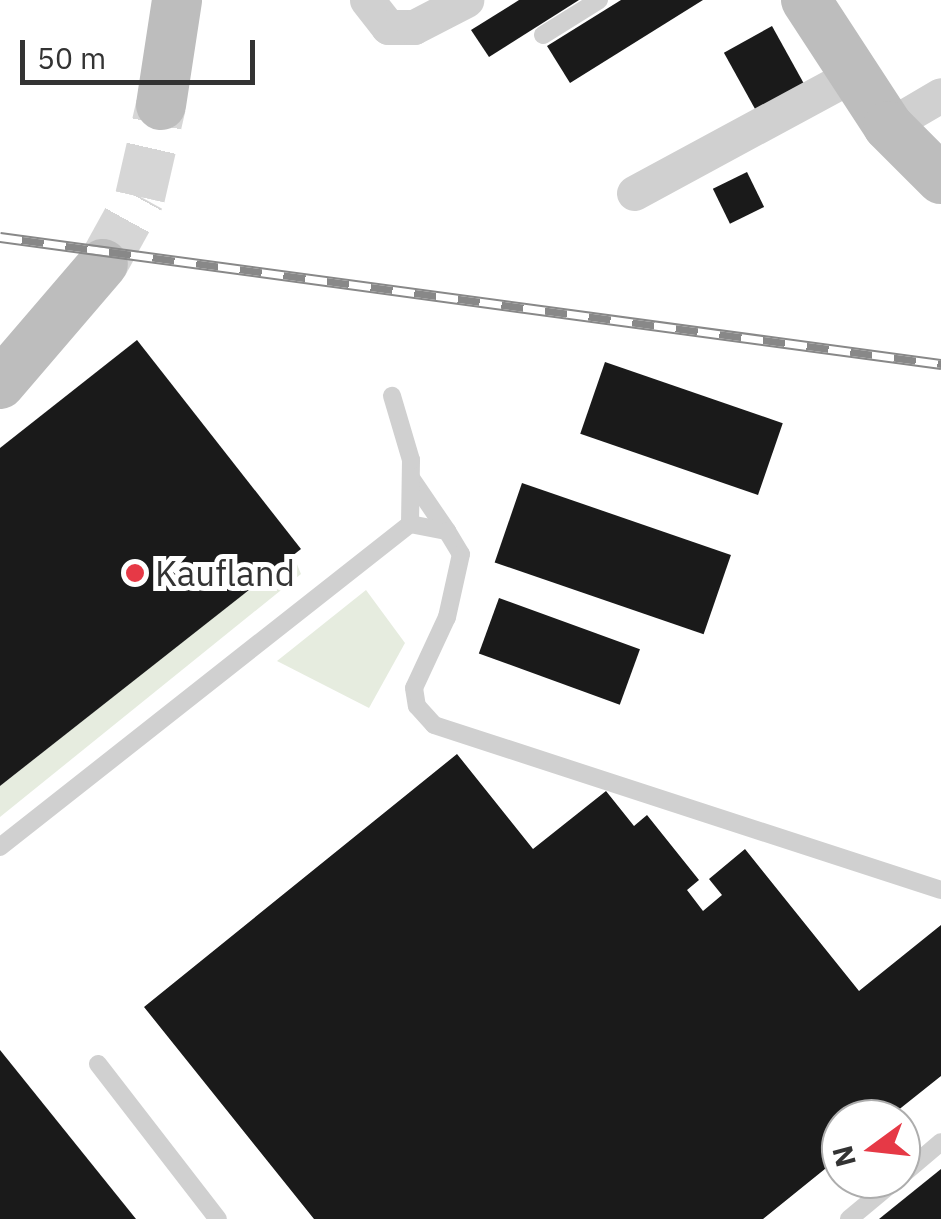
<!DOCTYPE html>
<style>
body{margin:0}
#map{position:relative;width:941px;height:1219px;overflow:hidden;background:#fff;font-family:"IBM Plex Sans",sans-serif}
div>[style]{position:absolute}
.green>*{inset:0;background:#e6ecdf}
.building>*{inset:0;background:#1a1a1a;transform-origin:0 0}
.secondary-tunnel>*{height:50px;margin-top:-25px;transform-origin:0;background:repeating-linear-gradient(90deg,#d6d6d6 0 50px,transparent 0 75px)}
.lane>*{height:18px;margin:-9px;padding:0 9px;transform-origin:9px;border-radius:9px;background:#d0d0d0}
.street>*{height:35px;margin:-17.5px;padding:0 17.5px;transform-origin:17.5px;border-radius:17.5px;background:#d0d0d0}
.secondary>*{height:50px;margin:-25px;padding:0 25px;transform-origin:25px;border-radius:25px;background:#bdbdbd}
.rail>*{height:11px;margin-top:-5.5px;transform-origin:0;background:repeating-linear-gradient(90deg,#fff 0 22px,#888 0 44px);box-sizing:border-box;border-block:2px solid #888}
.dots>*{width:28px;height:28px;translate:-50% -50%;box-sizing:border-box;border:5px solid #fff;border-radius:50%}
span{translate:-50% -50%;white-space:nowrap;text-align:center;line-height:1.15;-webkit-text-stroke:10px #fff;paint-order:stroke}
.poi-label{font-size:35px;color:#333}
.left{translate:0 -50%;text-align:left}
.north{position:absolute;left:821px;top:1099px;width:100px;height:100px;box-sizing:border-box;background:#fff;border:2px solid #adadad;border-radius:50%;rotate:255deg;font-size:28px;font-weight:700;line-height:40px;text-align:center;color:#333}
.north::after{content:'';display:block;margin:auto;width:35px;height:45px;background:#e63946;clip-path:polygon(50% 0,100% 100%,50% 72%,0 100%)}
.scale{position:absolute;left:20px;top:40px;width:235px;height:45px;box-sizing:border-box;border:5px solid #333;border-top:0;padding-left:12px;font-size:30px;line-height:35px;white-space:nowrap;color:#333;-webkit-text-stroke:8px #fff;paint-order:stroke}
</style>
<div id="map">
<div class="green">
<div style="clip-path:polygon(296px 562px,301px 574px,0 817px,0 786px,239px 597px)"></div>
<div style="clip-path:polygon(366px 590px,405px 643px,369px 708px,277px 661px)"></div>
</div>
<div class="building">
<div style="clip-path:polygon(519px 0,579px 0,489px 57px,471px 30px)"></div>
<div style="clip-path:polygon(621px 0,703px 0,570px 83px,547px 46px)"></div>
<div style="left:772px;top:26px;width:68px;height:55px;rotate:61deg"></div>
<div style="left:747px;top:172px;width:39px;height:38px;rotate:64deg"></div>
<div style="clip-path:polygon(137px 340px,301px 549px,0 786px,0 448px)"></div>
<div style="left:605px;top:362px;width:188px;height:76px;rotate:19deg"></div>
<div style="left:522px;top:483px;width:221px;height:84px;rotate:19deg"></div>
<div style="left:499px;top:598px;width:150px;height:59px;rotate:20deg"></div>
<div style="clip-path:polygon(457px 754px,533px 849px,606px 791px,634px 826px,647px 815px,699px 880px,687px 890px,703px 911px,722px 895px,709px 879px,745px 849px,859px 991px,941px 925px,941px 1076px,887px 1119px,841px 1119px,841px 1156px,763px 1219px,314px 1219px,144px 1007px)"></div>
<div style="clip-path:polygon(0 1050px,136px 1219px,0 1219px)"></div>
<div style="clip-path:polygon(941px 1169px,941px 1219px,879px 1219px)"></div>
</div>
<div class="secondary-tunnel">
<div style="left:103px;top:264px;width:77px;rotate:-61.1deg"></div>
<div style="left:140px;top:197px;width:94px;rotate:-77.1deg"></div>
</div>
<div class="lane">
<div style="left:543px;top:35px;width:66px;rotate:-32deg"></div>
<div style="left:411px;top:478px;width:64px;rotate:55.8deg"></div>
<div style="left:410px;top:524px;width:38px;rotate:11deg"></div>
<div style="left:447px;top:531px;width:27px;rotate:59deg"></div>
<div style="left:461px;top:554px;width:65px;rotate:102.5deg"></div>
<div style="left:447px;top:617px;width:78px;rotate:114.9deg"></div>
<div style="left:414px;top:688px;width:18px;rotate:81deg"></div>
<div style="left:417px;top:706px;width:25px;rotate:48deg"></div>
<div style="left:434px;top:725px;width:533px;rotate:18.03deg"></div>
<div style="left:0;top:847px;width:522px;rotate:-38.23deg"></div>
<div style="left:410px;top:524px;width:64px;rotate:-89.1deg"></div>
<div style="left:411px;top:460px;width:67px;rotate:-106.5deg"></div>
<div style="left:98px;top:1064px;width:196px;rotate:52.3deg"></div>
<div style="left:901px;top:1176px;width:52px;rotate:-40.4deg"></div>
<div style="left:849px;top:1219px;width:62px;rotate:-39.8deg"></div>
</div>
<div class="street">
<div style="left:367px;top:0;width:34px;rotate:52deg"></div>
<div style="left:388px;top:27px;width:26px"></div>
<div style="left:414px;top:27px;width:59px;rotate:-27.4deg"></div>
<div style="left:888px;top:126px;width:61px;rotate:-30.3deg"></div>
<div style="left:634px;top:193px;width:248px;rotate:-28.4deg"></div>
</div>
<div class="secondary">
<div style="left:806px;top:0;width:150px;rotate:56.9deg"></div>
<div style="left:888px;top:126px;width:75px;rotate:45deg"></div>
<div style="left:161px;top:105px;width:106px;rotate:-81.3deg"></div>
<div style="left:0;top:384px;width:158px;rotate:-49.4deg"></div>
</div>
<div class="rail">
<div style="left:0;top:237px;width:950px;rotate:7.69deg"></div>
</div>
<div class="dots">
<div style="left:135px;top:573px;background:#e63946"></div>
</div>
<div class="poi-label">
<span class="left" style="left:155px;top:573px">Kaufland</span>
</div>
<div class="north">N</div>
<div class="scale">50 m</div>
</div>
